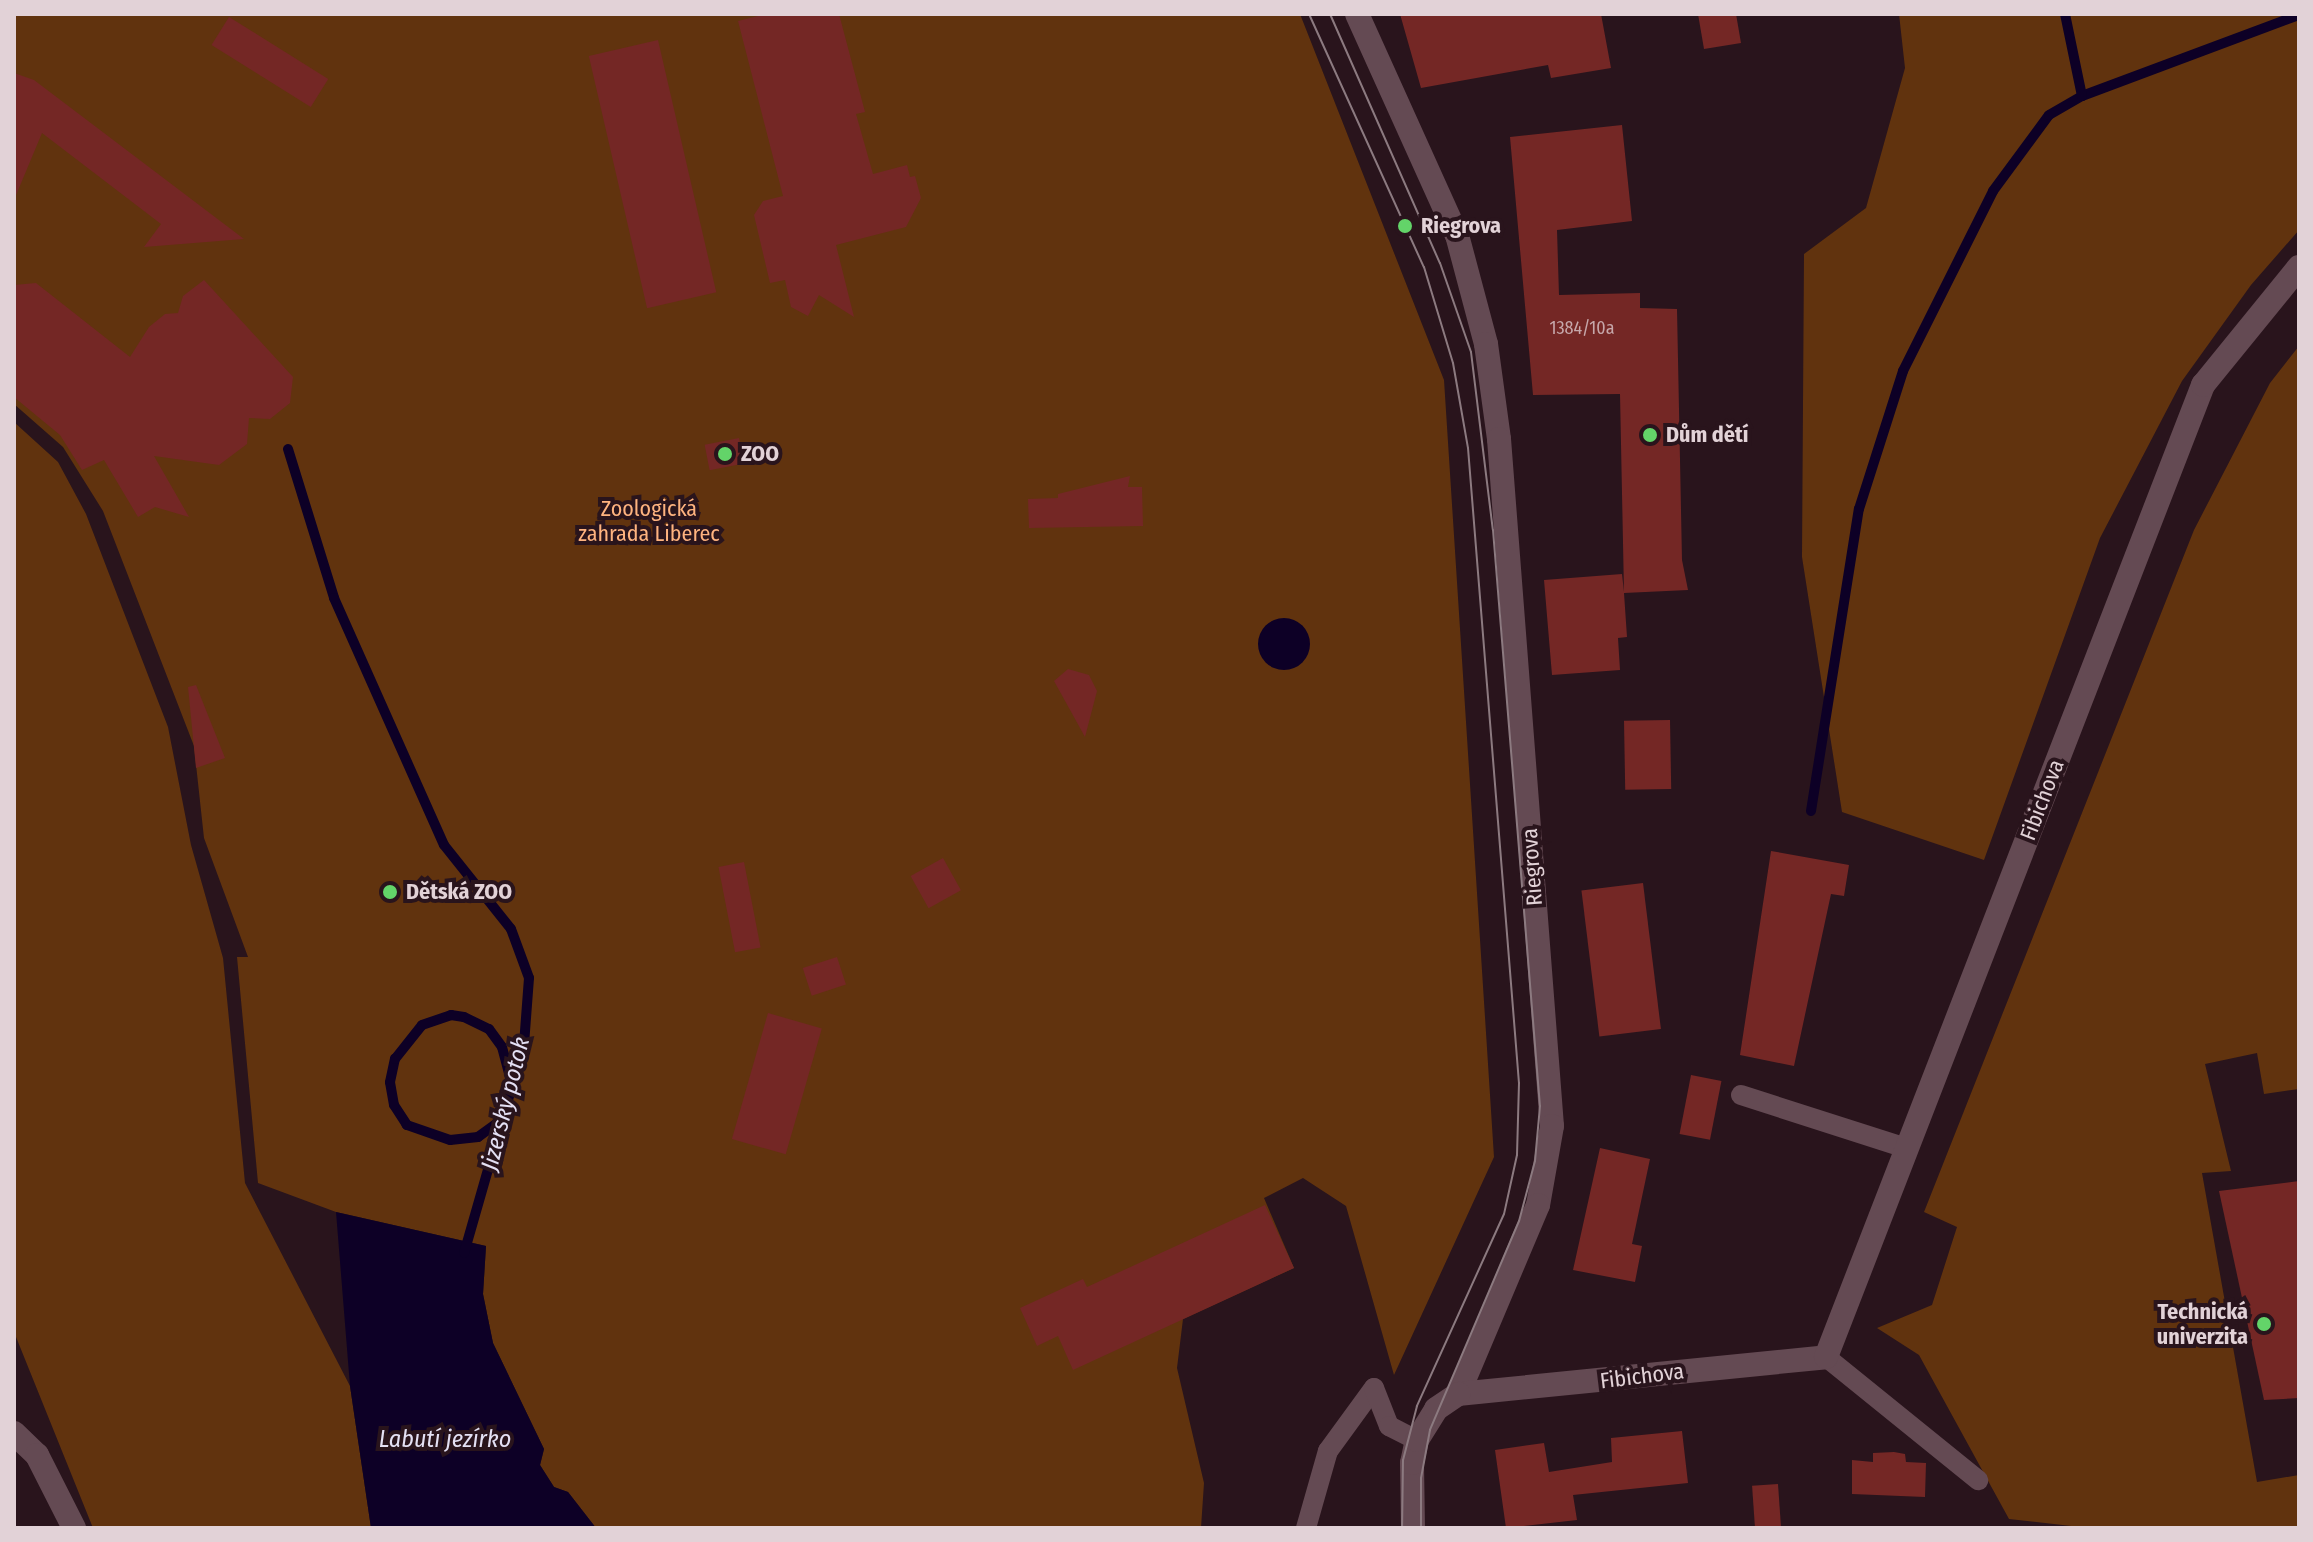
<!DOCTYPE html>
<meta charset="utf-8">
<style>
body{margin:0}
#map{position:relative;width:2313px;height:1542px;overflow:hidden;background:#29141c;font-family:"Fira Sans Condensed",sans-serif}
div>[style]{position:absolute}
.green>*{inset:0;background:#61330e}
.water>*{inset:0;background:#0d0026}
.round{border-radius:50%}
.stream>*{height:10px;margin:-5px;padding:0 5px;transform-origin:5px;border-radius:5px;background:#0d0026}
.building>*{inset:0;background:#742725;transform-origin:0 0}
.service>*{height:20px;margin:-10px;padding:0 10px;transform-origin:10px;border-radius:10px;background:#644a53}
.minor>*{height:24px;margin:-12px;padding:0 12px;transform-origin:12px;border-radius:12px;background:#644a53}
.tram>*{height:2px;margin:-1px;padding:0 1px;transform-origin:1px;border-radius:1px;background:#8c7a80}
.dots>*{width:22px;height:22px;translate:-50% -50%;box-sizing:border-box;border:4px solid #29141c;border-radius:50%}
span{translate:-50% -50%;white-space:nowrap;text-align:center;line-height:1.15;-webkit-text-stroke:8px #29141c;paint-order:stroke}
.number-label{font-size:18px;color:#c6a7aa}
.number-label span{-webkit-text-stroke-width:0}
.poi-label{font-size:22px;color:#e2d2d7;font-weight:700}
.left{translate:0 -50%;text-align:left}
.right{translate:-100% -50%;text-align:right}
.park-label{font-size:22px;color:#feb37f}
.street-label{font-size:22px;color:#e2d2d7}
.water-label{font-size:24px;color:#e4e0f4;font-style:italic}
.frame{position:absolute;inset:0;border:16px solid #e2d2d7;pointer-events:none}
</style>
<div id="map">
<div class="green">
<div style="clip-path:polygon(14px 14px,1300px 14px,1444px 380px,1494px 1157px,1394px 1375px,1346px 1206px,1303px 1178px,1264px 1198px,1294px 1268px,1183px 1319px,1177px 1368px,1204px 1483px,1201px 1528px,596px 1528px,568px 1492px,554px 1487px,540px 1465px,544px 1449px,493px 1343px,483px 1294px,486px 1246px,336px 1212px,258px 1183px,237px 957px,248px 957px,204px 838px,194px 746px,103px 511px,63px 447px,14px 404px)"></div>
<div style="clip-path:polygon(1899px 14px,2299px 14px,2299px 230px,2251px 285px,2182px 381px,2100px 538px,1984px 860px,1842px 812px,1802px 557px,1804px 254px,1866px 208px,1905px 68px)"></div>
<div style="clip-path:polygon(2299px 346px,2299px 1089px,2264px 1094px,2257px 1053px,2205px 1064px,2231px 1171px,2202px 1173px,2257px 1482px,2299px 1475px,2299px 1528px,2089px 1528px,2009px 1519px,1919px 1355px,1877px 1328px,1932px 1305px,1957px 1227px,1924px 1212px,2194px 530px,2270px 383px)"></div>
<div style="clip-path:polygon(14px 422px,58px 462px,86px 514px,168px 727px,191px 845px,223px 958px,245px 1183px,350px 1386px,371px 1528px,93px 1528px,14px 1332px)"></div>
</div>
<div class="water">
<div class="round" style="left:1258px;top:618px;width:52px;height:52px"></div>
<div style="clip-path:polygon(336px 1212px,486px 1246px,483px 1294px,493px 1343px,544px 1449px,540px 1465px,554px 1487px,568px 1492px,596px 1528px,371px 1528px,350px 1386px)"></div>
</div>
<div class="stream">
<div style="left:2082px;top:96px;width:232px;rotate:-20.5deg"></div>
<div style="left:288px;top:449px;width:156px;rotate:72.8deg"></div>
<div style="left:334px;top:598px;width:270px;rotate:66deg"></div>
<div style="left:444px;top:845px;width:107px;rotate:51.4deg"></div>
<div style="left:511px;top:929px;width:52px;rotate:69.8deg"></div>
<div style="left:529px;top:978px;width:66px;rotate:94.3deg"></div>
<div style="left:524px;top:1044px;width:217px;rotate:106deg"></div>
<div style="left:1811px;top:811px;width:306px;rotate:-81deg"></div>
<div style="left:1859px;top:509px;width:145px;rotate:-72.3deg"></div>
<div style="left:1903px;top:371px;width:201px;rotate:-63.4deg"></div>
<div style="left:1993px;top:191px;width:94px;rotate:-53.6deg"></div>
<div style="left:2049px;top:115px;width:38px;rotate:-30deg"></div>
<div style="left:2082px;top:96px;width:84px;rotate:-101.7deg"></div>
<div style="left:500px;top:1121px;width:27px;rotate:144deg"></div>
<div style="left:478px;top:1137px;width:28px;rotate:174deg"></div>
<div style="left:450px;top:1140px;width:46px;rotate:-160.8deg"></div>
<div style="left:407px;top:1125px;width:24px;rotate:-123deg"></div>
<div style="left:394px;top:1105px;width:23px;rotate:-100deg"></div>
<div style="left:390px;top:1082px;width:24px;rotate:-78deg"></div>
<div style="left:395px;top:1059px;width:43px;rotate:-51.5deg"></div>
<div style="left:422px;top:1025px;width:31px;rotate:-19deg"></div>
<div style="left:451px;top:1015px;width:13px;rotate:9deg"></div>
<div style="left:464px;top:1017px;width:28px;rotate:26deg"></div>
<div style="left:489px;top:1029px;width:22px;rotate:54deg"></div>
<div style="left:502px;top:1047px;width:34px;rotate:75deg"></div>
</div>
<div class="building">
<div style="clip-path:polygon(766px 14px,839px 14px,865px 112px,856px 114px,873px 174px,907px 165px,910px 177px,915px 176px,921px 198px,906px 227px,836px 245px,854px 317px,819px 295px,808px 316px,791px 307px,785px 280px,770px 283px,754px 215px,763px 201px,783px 196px,738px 21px)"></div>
<div style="clip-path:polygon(1400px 14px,1601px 14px,1611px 68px,1551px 78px,1548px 65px,1421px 88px)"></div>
<div style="clip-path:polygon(1698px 14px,1736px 14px,1741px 43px,1704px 49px)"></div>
<div style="left:229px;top:17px;width:117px;height:33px;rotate:32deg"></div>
<div style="left:658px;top:40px;width:259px;height:71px;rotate:77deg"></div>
<div style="clip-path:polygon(14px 73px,34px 80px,244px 239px,144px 247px,161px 224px,42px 133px,14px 200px)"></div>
<div style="clip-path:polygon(1622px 125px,1632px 221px,1557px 230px,1559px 295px,1640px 293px,1640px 308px,1677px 309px,1682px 560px,1688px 590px,1624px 593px,1627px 637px,1618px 638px,1620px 670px,1552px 675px,1544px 580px,1622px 574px,1624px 592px,1620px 394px,1533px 395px,1510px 137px)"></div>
<div style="clip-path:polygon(204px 280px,293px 377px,290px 403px,270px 419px,249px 418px,247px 444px,219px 465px,154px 456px,189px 517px,155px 507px,138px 517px,104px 460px,82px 470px,60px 435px,14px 397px,14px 285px,36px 283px,130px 357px,149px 327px,165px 314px,178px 313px,183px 296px)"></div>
<div style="left:739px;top:438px;width:26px;height:35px;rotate:79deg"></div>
<div style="clip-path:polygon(1130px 476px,1128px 487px,1142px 487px,1143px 526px,1029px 528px,1028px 499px,1058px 498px,1058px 494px)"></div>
<div style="clip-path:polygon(1068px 669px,1089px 675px,1097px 691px,1085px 737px,1054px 681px)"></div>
<div style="clip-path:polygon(196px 685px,225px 758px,196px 768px,188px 687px)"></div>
<div style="left:1670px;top:720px;width:69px;height:46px;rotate:89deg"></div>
<div style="clip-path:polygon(1771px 851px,1849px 865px,1844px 896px,1831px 894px,1794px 1066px,1740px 1055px)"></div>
<div style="left:943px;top:858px;width:37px;height:37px;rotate:61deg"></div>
<div style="left:744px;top:862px;width:87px;height:26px;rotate:79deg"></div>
<div style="left:1643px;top:883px;width:147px;height:62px;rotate:83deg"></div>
<div style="left:837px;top:957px;width:29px;height:36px;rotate:72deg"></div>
<div style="left:768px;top:1013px;width:56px;height:131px;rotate:16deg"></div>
<div style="left:1691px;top:1075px;width:31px;height:60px;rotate:11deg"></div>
<div style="clip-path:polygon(1600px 1148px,1650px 1159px,1632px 1244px,1642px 1246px,1635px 1282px,1573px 1270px)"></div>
<div style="clip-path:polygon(2299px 1181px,2299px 1398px,2264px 1400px,2219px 1191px)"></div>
<div style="clip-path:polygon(1265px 1205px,1294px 1268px,1073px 1370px,1058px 1336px,1037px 1346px,1020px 1308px,1083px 1279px,1087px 1287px)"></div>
<div style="clip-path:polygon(1682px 1431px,1688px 1483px,1573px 1495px,1577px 1520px,1506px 1528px,1495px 1450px,1544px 1443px,1549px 1472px,1612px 1462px,1611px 1438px)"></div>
<div style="clip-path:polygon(1894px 1452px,1905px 1454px,1906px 1462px,1926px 1463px,1925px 1497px,1852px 1494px,1852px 1460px,1873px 1462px,1873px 1453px)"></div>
<div style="left:1778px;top:1484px;width:44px;height:26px;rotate:86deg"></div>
</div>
<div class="service">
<div style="left:1741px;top:1095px;width:173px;rotate:17.8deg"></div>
<div style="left:1826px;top:1357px;width:196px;rotate:39deg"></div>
<div style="left:1306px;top:1528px;width:80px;rotate:-74.1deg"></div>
<div style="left:1328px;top:1451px;width:78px;rotate:-53.9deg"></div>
<div style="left:1374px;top:1388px;width:41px;rotate:68.5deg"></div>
<div style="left:1389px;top:1426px;width:31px;rotate:27deg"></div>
</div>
<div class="minor">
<div style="left:1357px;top:14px;width:243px;rotate:65.7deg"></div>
<div style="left:1457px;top:235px;width:113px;rotate:75.1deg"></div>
<div style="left:1486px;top:344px;width:96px;rotate:82.2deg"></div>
<div style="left:1499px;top:439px;width:689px;rotate:85.59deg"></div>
<div style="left:1552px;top:1126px;width:80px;rotate:100deg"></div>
<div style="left:1538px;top:1205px;width:205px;rotate:112.9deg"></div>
<div style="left:1458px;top:1394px;width:370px;rotate:-5.7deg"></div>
<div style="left:1826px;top:1357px;width:1043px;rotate:-68.8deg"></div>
<div style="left:2203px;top:385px;width:152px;rotate:-50.9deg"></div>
<div style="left:14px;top:1433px;width:32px;rotate:44deg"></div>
<div style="left:37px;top:1455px;width:82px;rotate:63.1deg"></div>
<div style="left:1413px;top:1528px;width:65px;rotate:-90.9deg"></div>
<div style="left:1412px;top:1463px;width:24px;rotate:-78deg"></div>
<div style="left:1417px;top:1440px;width:36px;rotate:-58deg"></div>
<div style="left:1436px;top:1409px;width:27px;rotate:-34deg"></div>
</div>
<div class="tram">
<div style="left:1309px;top:14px;width:278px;rotate:65.6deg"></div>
<div style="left:1424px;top:267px;width:100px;rotate:73.2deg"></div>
<div style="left:1453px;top:363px;width:86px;rotate:80deg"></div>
<div style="left:1468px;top:448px;width:637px;rotate:85.41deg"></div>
<div style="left:1519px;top:1083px;width:72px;rotate:91.6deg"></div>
<div style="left:1517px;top:1155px;width:60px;rotate:102.4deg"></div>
<div style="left:1504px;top:1214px;width:211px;rotate:114.4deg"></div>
<div style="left:1417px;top:1406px;width:56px;rotate:104.5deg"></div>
<div style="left:1403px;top:1460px;width:68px;rotate:90.8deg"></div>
<div style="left:1330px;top:14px;width:272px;rotate:66.2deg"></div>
<div style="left:1440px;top:263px;width:94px;rotate:70.8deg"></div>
<div style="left:1471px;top:352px;width:179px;rotate:83deg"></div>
<div style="left:1493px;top:530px;width:578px;rotate:85.34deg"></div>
<div style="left:1540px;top:1106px;width:55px;rotate:95.2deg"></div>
<div style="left:1535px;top:1161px;width:62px;rotate:104.9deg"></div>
<div style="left:1519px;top:1221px;width:227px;rotate:113.1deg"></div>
<div style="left:1430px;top:1430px;width:49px;rotate:100.6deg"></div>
<div style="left:1421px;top:1478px;width:50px;rotate:90deg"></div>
</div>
<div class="dots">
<div style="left:1405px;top:226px;background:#63d469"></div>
<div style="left:1650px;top:435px;background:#63d469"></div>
<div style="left:725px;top:454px;background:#63d469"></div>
<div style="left:390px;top:892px;background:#63d469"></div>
<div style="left:2264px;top:1324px;background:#63d469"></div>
</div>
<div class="number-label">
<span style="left:1582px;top:328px">1384/10a</span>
</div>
<div class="poi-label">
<span class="left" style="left:1421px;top:226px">Riegrova</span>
<span class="left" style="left:1666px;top:435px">Dům dětí</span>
<span class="left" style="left:741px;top:454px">ZOO</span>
<span class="left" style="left:406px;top:892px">Dětská ZOO</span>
<span class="right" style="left:2248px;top:1324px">Technická<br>univerzita</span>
</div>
<div class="park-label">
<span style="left:649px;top:521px">Zoologická<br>zahrada Liberec</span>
</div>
<div class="street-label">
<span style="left:2042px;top:800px;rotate:-69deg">Fibichova</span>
<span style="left:1532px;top:867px;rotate:-94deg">Riegrova</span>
<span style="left:1642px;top:1376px;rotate:-7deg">Fibichova</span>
</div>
<div class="water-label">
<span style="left:506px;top:1104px;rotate:-76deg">Jizerský potok</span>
<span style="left:445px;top:1440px">Labutí jezírko</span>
</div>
<div class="frame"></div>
</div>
